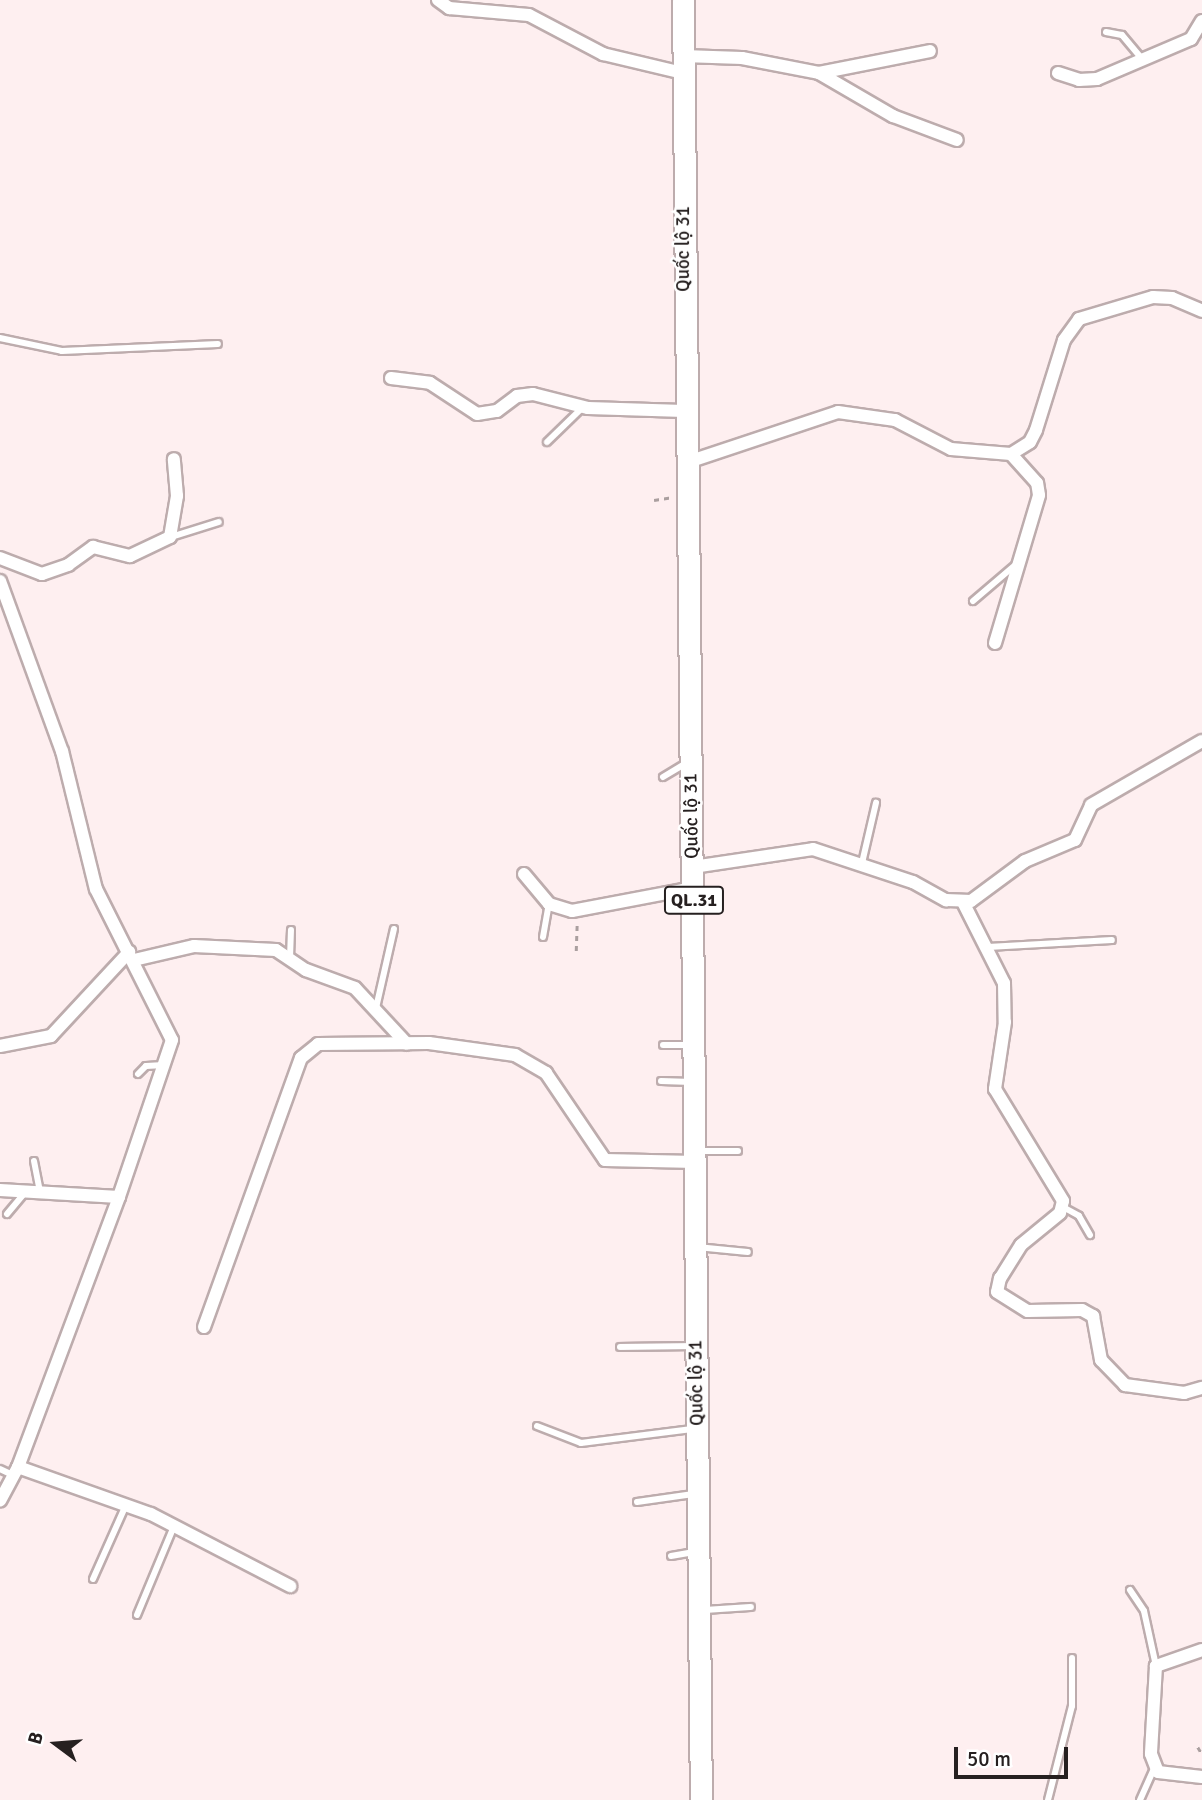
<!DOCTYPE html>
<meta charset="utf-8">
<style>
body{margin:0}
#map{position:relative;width:1202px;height:1800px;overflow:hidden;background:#feeff0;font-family:Signika,sans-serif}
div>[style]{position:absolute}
.path>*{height:2.5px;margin-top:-1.25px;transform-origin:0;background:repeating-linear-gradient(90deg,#aa9f9f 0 5px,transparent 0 10px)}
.roads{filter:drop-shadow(2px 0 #bdacad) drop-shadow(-2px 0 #bdacad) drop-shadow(0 2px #bdacad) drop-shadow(0 -2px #bdacad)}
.service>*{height:6px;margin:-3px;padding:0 3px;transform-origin:3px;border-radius:3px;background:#fff}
.minor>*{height:12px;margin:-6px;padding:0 6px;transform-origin:6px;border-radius:6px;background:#fff}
.trunk>*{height:21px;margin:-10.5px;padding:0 10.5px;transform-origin:10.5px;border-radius:10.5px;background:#fff}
span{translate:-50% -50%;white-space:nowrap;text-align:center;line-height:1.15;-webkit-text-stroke:5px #fff;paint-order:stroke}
.shield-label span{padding:2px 5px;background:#fff;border:2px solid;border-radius:5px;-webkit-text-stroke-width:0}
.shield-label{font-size:18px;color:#262020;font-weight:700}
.street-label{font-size:19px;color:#262020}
.north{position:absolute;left:21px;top:1709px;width:70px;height:70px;-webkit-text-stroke:5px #fff;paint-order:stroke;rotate:286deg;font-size:19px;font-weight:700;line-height:28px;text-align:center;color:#262020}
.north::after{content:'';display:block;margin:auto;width:24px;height:32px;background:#262020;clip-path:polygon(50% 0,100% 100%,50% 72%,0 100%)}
.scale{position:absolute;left:954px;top:1747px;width:114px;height:32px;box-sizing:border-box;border:4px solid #262020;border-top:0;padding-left:9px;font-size:21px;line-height:24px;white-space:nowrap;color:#262020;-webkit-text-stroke:5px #fff;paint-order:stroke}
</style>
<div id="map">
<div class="path">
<div style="left:654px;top:500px;width:18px;rotate:-9deg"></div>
<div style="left:576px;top:951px;width:28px;rotate:-88deg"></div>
<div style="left:1198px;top:1747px;width:8px;rotate:60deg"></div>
</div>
<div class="roads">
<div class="service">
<div style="left:1106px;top:32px;width:16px;rotate:11deg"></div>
<div style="left:1122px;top:35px;width:30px;rotate:50deg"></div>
<div style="left:0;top:338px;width:63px;rotate:11.8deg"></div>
<div style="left:62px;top:351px;width:156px;rotate:-2.6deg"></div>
<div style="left:547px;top:442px;width:50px;rotate:-44.2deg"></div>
<div style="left:171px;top:537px;width:50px;rotate:-17.4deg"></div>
<div style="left:973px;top:601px;width:54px;rotate:-40.5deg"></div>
<div style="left:663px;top:777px;width:26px;rotate:-31deg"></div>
<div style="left:862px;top:863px;width:62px;rotate:-76.9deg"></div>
<div style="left:543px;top:937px;width:34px;rotate:-80deg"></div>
<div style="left:988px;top:947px;width:124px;rotate:-3.2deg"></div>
<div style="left:290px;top:958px;width:28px;rotate:-88deg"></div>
<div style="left:376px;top:1008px;width:81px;rotate:-77.2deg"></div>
<div style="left:663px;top:1045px;width:26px"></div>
<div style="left:138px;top:1074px;width:11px;rotate:-45deg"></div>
<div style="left:146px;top:1066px;width:18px;rotate:-3deg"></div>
<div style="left:661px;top:1081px;width:31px;rotate:2deg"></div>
<div style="left:698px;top:1151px;width:40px"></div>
<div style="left:34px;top:1161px;width:32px;rotate:79deg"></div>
<div style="left:1063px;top:1207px;width:18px;rotate:29deg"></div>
<div style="left:1079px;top:1216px;width:22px;rotate:60deg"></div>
<div style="left:7px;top:1214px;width:30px;rotate:-50deg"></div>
<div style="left:697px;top:1247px;width:51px;rotate:5.6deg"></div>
<div style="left:620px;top:1347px;width:74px;rotate:-0.8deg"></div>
<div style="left:537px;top:1426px;width:47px;rotate:21.1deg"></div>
<div style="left:581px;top:1443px;width:112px;rotate:-7.2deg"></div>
<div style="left:0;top:1469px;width:14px;rotate:25deg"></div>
<div style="left:637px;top:1502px;width:57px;rotate:-8.1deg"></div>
<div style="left:671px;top:1556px;width:22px;rotate:-10deg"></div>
<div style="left:93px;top:1579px;width:81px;rotate:-66deg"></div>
<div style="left:1130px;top:1590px;width:25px;rotate:56deg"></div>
<div style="left:1144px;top:1611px;width:56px;rotate:77.7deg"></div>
<div style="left:704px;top:1610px;width:47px;rotate:-3.7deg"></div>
<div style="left:137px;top:1615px;width:96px;rotate:-67.4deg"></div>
<div style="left:1048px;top:1800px;width:97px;rotate:-75.7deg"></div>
<div style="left:1072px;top:1706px;width:48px;rotate:-90deg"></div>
<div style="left:1140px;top:1800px;width:34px;rotate:-66deg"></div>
</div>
<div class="minor">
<div style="left:438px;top:0;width:14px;rotate:36deg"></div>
<div style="left:449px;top:8px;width:80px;rotate:5deg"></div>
<div style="left:529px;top:15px;width:84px;rotate:27.8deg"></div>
<div style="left:603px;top:54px;width:82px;rotate:13.4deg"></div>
<div style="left:683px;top:56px;width:59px;rotate:1.9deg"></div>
<div style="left:742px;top:58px;width:78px;rotate:11deg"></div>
<div style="left:819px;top:73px;width:86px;rotate:30.2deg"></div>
<div style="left:893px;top:116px;width:68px;rotate:20.6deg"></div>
<div style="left:819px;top:73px;width:113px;rotate:-11.2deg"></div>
<div style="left:1058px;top:73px;width:22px;rotate:18deg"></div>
<div style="left:1079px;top:80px;width:18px;rotate:-3deg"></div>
<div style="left:1097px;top:79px;width:102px;rotate:-23.1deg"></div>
<div style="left:1191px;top:39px;width:21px;rotate:-59deg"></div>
<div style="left:391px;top:378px;width:39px;rotate:7deg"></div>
<div style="left:430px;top:383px;width:56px;rotate:33.4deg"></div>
<div style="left:477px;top:414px;width:20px;rotate:-9deg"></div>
<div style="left:497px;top:411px;width:25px;rotate:-37deg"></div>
<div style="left:517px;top:396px;width:16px;rotate:-7deg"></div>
<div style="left:533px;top:394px;width:57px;rotate:14.3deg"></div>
<div style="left:588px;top:408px;width:96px;rotate:1.8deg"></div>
<div style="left:685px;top:463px;width:161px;rotate:-18.4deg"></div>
<div style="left:838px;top:412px;width:58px;rotate:8deg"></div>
<div style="left:895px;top:420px;width:63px;rotate:27.4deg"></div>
<div style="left:951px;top:449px;width:60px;rotate:4.8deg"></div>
<div style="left:1011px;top:454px;width:22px;rotate:-32deg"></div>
<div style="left:1030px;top:442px;width:13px;rotate:-63deg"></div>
<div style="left:1036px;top:430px;width:94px;rotate:-72.7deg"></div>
<div style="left:1064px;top:340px;width:26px;rotate:-54deg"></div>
<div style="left:1079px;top:319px;width:77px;rotate:-16.6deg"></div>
<div style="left:1153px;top:297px;width:19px;rotate:3deg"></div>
<div style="left:1172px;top:298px;width:33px;rotate:23deg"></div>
<div style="left:0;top:558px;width:45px;rotate:20.9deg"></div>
<div style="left:42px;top:574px;width:28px;rotate:-19deg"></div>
<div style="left:68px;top:565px;width:31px;rotate:-36deg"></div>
<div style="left:93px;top:547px;width:38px;rotate:14deg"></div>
<div style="left:130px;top:556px;width:44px;rotate:-25.4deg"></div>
<div style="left:170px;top:537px;width:42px;rotate:-80.3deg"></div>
<div style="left:177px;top:496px;width:37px;rotate:-95deg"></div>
<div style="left:0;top:581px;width:181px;rotate:70deg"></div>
<div style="left:62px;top:751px;width:142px;rotate:76.2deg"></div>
<div style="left:96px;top:889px;width:169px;rotate:63.3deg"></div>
<div style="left:172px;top:1040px;width:166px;rotate:108.7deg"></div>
<div style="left:119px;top:1197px;width:288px;rotate:110.5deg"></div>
<div style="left:18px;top:1467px;width:38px;rotate:118deg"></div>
<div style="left:995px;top:643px;width:154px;rotate:-73.4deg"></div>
<div style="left:1039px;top:495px;width:12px;rotate:-99deg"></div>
<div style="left:1037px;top:483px;width:39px;rotate:-132deg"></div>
<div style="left:693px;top:867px;width:121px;rotate:-8.5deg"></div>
<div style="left:813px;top:849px;width:105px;rotate:18.3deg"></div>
<div style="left:913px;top:882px;width:38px;rotate:29deg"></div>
<div style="left:946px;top:900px;width:25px;rotate:2deg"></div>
<div style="left:971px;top:901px;width:67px;rotate:-36.5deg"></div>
<div style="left:1025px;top:861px;width:54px;rotate:-22.8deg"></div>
<div style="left:1075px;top:840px;width:38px;rotate:-65deg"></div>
<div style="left:1091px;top:805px;width:128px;rotate:-30deg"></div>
<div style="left:524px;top:874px;width:39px;rotate:50deg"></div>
<div style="left:549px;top:904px;width:24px;rotate:17deg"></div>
<div style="left:572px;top:911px;width:124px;rotate:-10.7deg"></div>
<div style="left:963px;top:902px;width:91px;rotate:63.2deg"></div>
<div style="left:1004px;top:983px;width:39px;rotate:89deg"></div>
<div style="left:1005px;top:1022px;width:68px;rotate:98.5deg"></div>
<div style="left:995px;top:1089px;width:131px;rotate:58.7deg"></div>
<div style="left:1063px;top:1201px;width:12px;rotate:104deg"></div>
<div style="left:1060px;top:1213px;width:50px;rotate:140.6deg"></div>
<div style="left:1021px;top:1245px;width:39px;rotate:122deg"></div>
<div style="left:1000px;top:1278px;width:14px;rotate:102deg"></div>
<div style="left:997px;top:1292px;width:36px;rotate:32deg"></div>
<div style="left:1028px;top:1311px;width:54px;rotate:-1.1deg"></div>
<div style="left:1082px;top:1310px;width:13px;rotate:29deg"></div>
<div style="left:1093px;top:1316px;width:45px;rotate:79.7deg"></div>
<div style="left:1101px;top:1360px;width:35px;rotate:46deg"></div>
<div style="left:1125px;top:1385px;width:60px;rotate:7.7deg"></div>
<div style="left:1184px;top:1393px;width:19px;rotate:-16deg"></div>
<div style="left:134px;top:960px;width:62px;rotate:-13.1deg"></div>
<div style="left:194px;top:946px;width:82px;rotate:2.8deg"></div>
<div style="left:276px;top:950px;width:36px;rotate:34deg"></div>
<div style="left:306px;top:970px;width:52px;rotate:20.2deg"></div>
<div style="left:355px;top:988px;width:76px;rotate:47.1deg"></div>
<div style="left:0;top:1046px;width:52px;rotate:-11.1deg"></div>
<div style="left:51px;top:1036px;width:115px;rotate:-47.1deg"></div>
<div style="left:0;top:1190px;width:119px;rotate:3.4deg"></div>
<div style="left:204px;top:1327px;width:286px;rotate:-70.2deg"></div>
<div style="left:301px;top:1058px;width:22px;rotate:-39deg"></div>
<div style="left:318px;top:1044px;width:111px;rotate:-0.5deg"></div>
<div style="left:429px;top:1043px;width:87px;rotate:7.9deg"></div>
<div style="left:515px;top:1055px;width:36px;rotate:30deg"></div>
<div style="left:546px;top:1073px;width:105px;rotate:55.9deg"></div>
<div style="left:605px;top:1160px;width:91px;rotate:1.3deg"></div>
<div style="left:18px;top:1467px;width:141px;rotate:19.5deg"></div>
<div style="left:151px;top:1514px;width:157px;rotate:27.4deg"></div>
<div style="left:1202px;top:1650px;width:49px;rotate:160.8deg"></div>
<div style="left:1156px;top:1666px;width:88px;rotate:93.3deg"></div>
<div style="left:1151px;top:1754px;width:19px;rotate:69deg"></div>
<div style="left:1158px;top:1772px;width:44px;rotate:6.5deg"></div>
</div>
<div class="trunk">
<div style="left:683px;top:0;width:1800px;rotate:89.43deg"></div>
</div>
</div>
<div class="shield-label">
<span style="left:694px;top:900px">QL.31</span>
</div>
<div class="street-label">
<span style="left:684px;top:249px;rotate:-90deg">Quốc lộ 31</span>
<span style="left:692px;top:816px;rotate:-91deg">Quốc lộ 31</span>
<span style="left:697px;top:1383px;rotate:-91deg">Quốc lộ 31</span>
</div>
<div class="north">B</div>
<div class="scale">50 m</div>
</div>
